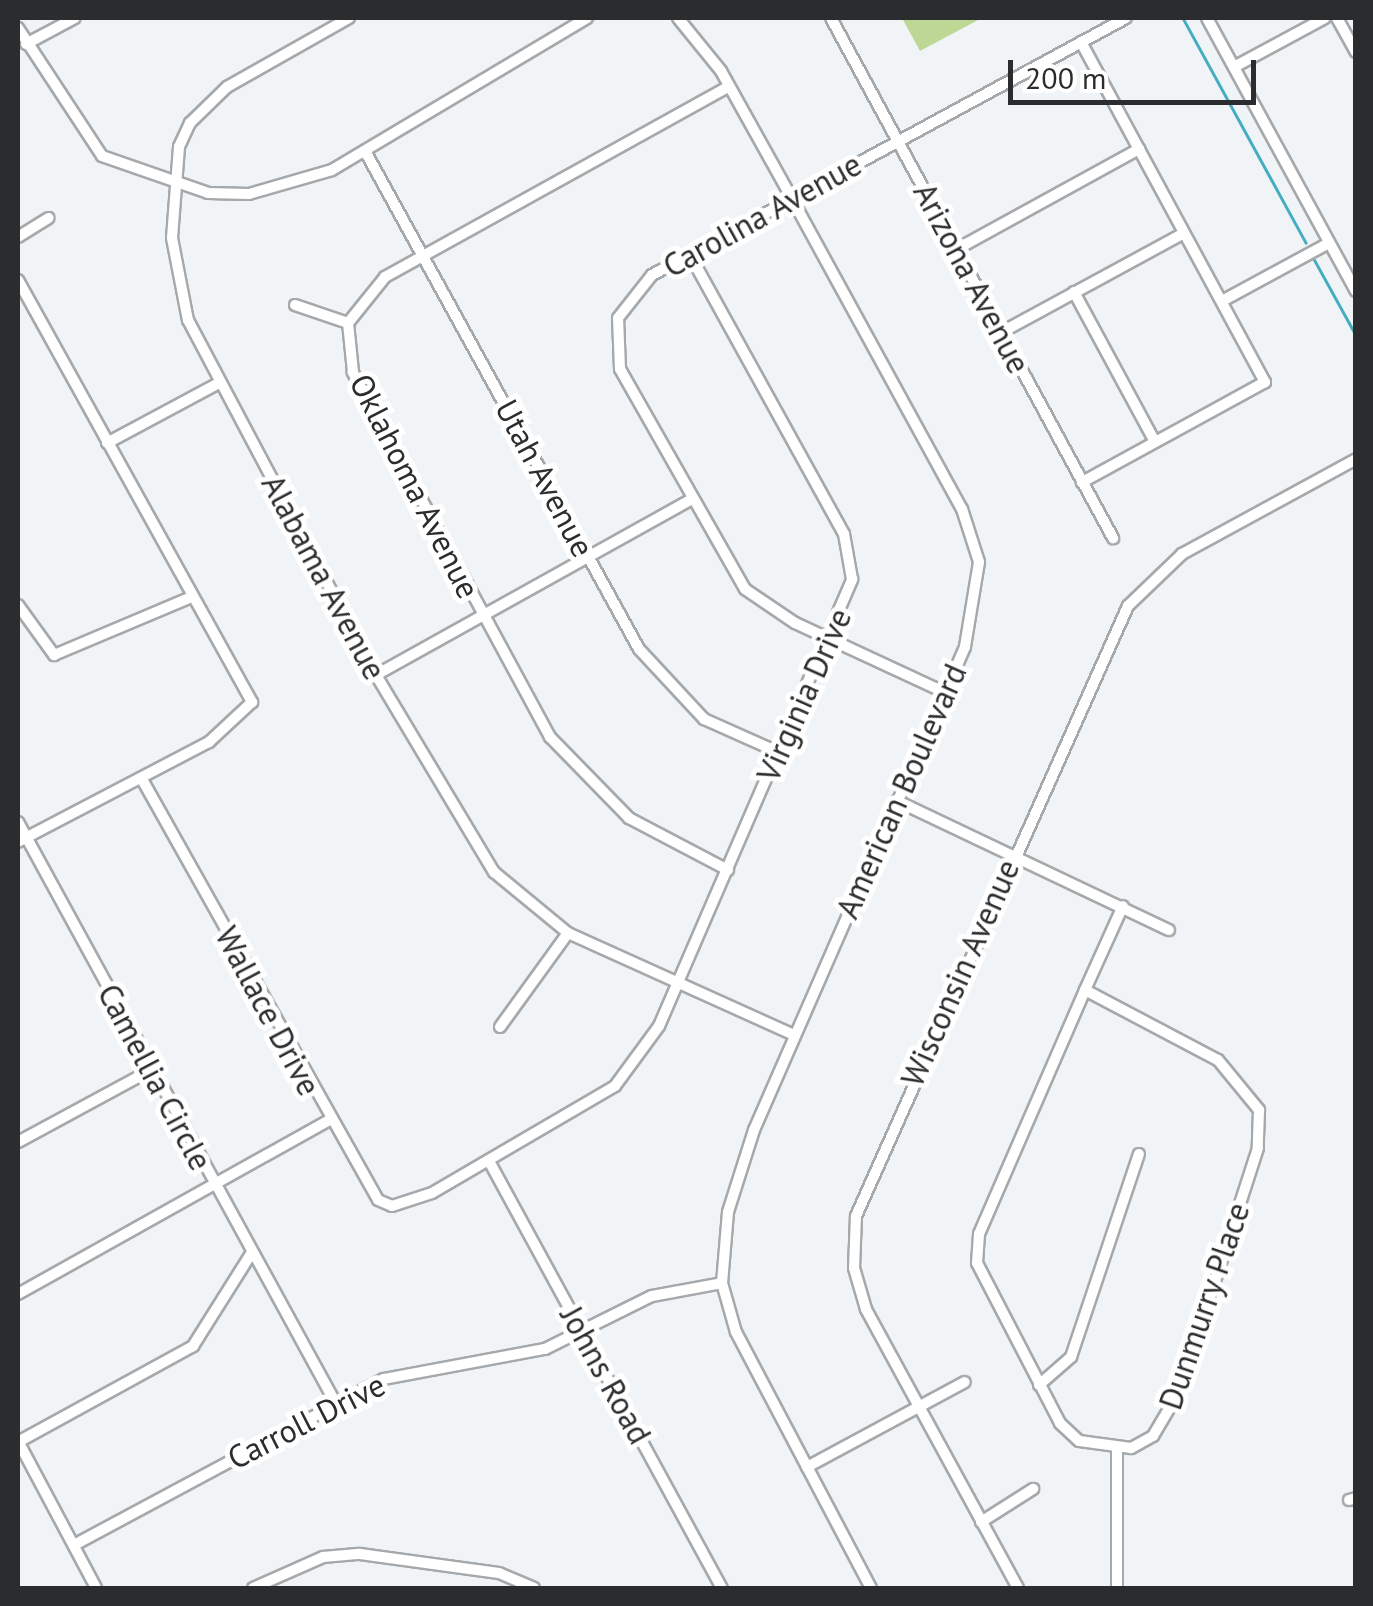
<!DOCTYPE html>
<style>
body{margin:0}
#map{position:relative;width:1373px;height:1606px;overflow:hidden;background:#f1f4f7;font-family:"PT Sans",sans-serif}
div>[style]{position:absolute}
.green>*{inset:0;background:#bed794}
.stream>*{height:2.5px;margin:-1.25px;padding:0 1.25px;transform-origin:1.25px;border-radius:1.25px;background:#45adc0}
.roads{filter:drop-shadow(2px 0 #a6a9ab) drop-shadow(-2px 0 #a6a9ab) drop-shadow(0 2px #a6a9ab) drop-shadow(0 -2px #a6a9ab)}
.minor>*{height:10px;margin:-5px;padding:0 5px;transform-origin:5px;border-radius:5px;background:#fff}
span{translate:-50% -50%;white-space:nowrap;text-align:center;line-height:1.15;-webkit-text-stroke:10px #fff;paint-order:stroke}
.street-label{font-size:32px;color:#2b2c2d}
.frame{position:absolute;inset:0;border:20px solid #2b2c2d;pointer-events:none}
.scale{position:absolute;left:1008px;top:60px;width:248px;height:45px;box-sizing:border-box;border:5px solid #2b2c2d;border-top:0;padding-left:12px;font-size:30px;line-height:35px;white-space:nowrap;color:#2b2c2d;-webkit-text-stroke:8px #fff;paint-order:stroke}
</style>
<div id="map">
<div class="green">
<div style="clip-path:polygon(902px 18px,982px 18px,920px 51px)"></div>
</div>
<div class="stream">
<div style="left:1183px;top:18px;width:256px;rotate:61.3deg"></div>
<div style="left:1314px;top:259px;width:87px;rotate:61.1deg"></div>
</div>
<div class="roads">
<div class="minor">
<div style="left:349px;top:18px;width:140px;rotate:150.5deg"></div>
<div style="left:227px;top:87px;width:52px;rotate:135.8deg"></div>
<div style="left:190px;top:123px;width:26px;rotate:115deg"></div>
<div style="left:179px;top:147px;width:91px;rotate:94.4deg"></div>
<div style="left:172px;top:238px;width:84px;rotate:79deg"></div>
<div style="left:188px;top:320px;width:402px;rotate:62.1deg"></div>
<div style="left:376px;top:675px;width:230px;rotate:59.1deg"></div>
<div style="left:494px;top:872px;width:96px;rotate:39.5deg"></div>
<div style="left:568px;top:933px;width:248px;rotate:24.3deg"></div>
<div style="left:678px;top:18px;width:68px;rotate:50.9deg"></div>
<div style="left:721px;top:71px;width:144px;rotate:60.9deg"></div>
<div style="left:791px;top:197px;width:356px;rotate:61.3deg"></div>
<div style="left:962px;top:509px;width:56px;rotate:72.2deg"></div>
<div style="left:979px;top:562px;width:86px;rotate:99.4deg"></div>
<div style="left:965px;top:647px;width:527px;rotate:113.6deg"></div>
<div style="left:754px;top:1130px;width:86px;rotate:107.6deg"></div>
<div style="left:728px;top:1212px;width:71px;rotate:94.8deg"></div>
<div style="left:722px;top:1283px;width:51px;rotate:74.1deg"></div>
<div style="left:736px;top:1332px;width:289px;rotate:62.2deg"></div>
<div style="left:831px;top:18px;width:592px;rotate:61.53deg"></div>
<div style="left:1207px;top:18px;width:311px;rotate:61.4deg"></div>
<div style="left:1337px;top:18px;width:39px;rotate:61deg"></div>
<div style="left:18px;top:28px;width:153px;rotate:56.7deg"></div>
<div style="left:102px;top:156px;width:112px;rotate:19.2deg"></div>
<div style="left:208px;top:193px;width:41px;rotate:1.4deg"></div>
<div style="left:249px;top:194px;width:86px;rotate:-16.1deg"></div>
<div style="left:332px;top:170px;width:297px;rotate:-30.8deg"></div>
<div style="left:1081px;top:42px;width:387px;rotate:61.6deg"></div>
<div style="left:1265px;top:382px;width:209px;rotate:151.3deg"></div>
<div style="left:26px;top:44px;width:55px;rotate:-28deg"></div>
<div style="left:1234px;top:67px;width:103px;rotate:-28.3deg"></div>
<div style="left:365px;top:151px;width:568px;rotate:61.18deg"></div>
<div style="left:639px;top:649px;width:96px;rotate:47.1deg"></div>
<div style="left:704px;top:719px;width:81px;rotate:24deg"></div>
<div style="left:18px;top:237px;width:36px;rotate:-32deg"></div>
<div style="left:957px;top:249px;width:208px;rotate:-28.8deg"></div>
<div style="left:18px;top:280px;width:483px;rotate:61deg"></div>
<div style="left:252px;top:702px;width:59px;rotate:137.1deg"></div>
<div style="left:209px;top:742px;width:216px;rotate:152.4deg"></div>
<div style="left:1074px;top:292px;width:170px;rotate:61.6deg"></div>
<div style="left:1222px;top:301px;width:122px;rotate:-28.5deg"></div>
<div style="left:295px;top:305px;width:56px;rotate:18.8deg"></div>
<div style="left:1002px;top:332px;width:207px;rotate:-28.5deg"></div>
<div style="left:107px;top:443px;width:127px;rotate:-28.2deg"></div>
<div style="left:18px;top:605px;width:62px;rotate:54.2deg"></div>
<div style="left:54px;top:655px;width:149px;rotate:-22.9deg"></div>
<div style="left:376px;top:675px;width:359px;rotate:-29.1deg"></div>
<div style="left:946px;top:693px;width:166px;rotate:-155.1deg"></div>
<div style="left:795px;top:623px;width:60px;rotate:-145.8deg"></div>
<div style="left:745px;top:589px;width:253px;rotate:-119.6deg"></div>
<div style="left:620px;top:369px;width:51px;rotate:-92.2deg"></div>
<div style="left:618px;top:318px;width:55px;rotate:-51.7deg"></div>
<div style="left:652px;top:275px;width:539px;rotate:-28.47deg"></div>
<div style="left:143px;top:781px;width:480px;rotate:60.7deg"></div>
<div style="left:378px;top:1200px;width:15px;rotate:23deg"></div>
<div style="left:392px;top:1206px;width:42px;rotate:-18deg"></div>
<div style="left:432px;top:1193px;width:212px;rotate:-30.3deg"></div>
<div style="left:615px;top:1086px;width:74px;rotate:-53.7deg"></div>
<div style="left:659px;top:1026px;width:487px;rotate:-66.6deg"></div>
<div style="left:852px;top:579px;width:46px;rotate:-100.1deg"></div>
<div style="left:844px;top:534px;width:321px;rotate:-118.9deg"></div>
<div style="left:897px;top:801px;width:301px;rotate:25.4deg"></div>
<div style="left:18px;top:822px;width:661px;rotate:61.34deg"></div>
<div style="left:728px;top:870px;width:112px;rotate:-152.3deg"></div>
<div style="left:629px;top:818px;width:113px;rotate:-134.3deg"></div>
<div style="left:550px;top:737px;width:415px;rotate:-118.4deg"></div>
<div style="left:353px;top:372px;width:49px;rotate:-95.8deg"></div>
<div style="left:348px;top:323px;width:59px;rotate:-51.2deg"></div>
<div style="left:385px;top:277px;width:393px;rotate:-29deg"></div>
<div style="left:1085px;top:990px;width:150px;rotate:27.8deg"></div>
<div style="left:1218px;top:1060px;width:65px;rotate:50.6deg"></div>
<div style="left:1259px;top:1110px;width:38px;rotate:92deg"></div>
<div style="left:1258px;top:1148px;width:256px;rotate:107.9deg"></div>
<div style="left:1179px;top:1392px;width:51px;rotate:120.6deg"></div>
<div style="left:1153px;top:1436px;width:25px;rotate:151deg"></div>
<div style="left:1131px;top:1448px;width:52px;rotate:-172.3deg"></div>
<div style="left:1079px;top:1441px;width:26px;rotate:-137deg"></div>
<div style="left:1060px;top:1423px;width:180px;rotate:-117.4deg"></div>
<div style="left:977px;top:1263px;width:29px;rotate:-86deg"></div>
<div style="left:979px;top:1234px;width:266px;rotate:-66.5deg"></div>
<div style="left:1085px;top:990px;width:92px;rotate:-65.7deg"></div>
<div style="left:500px;top:1027px;width:116px;rotate:-54.1deg"></div>
<div style="left:18px;top:1142px;width:151px;rotate:-28.4deg"></div>
<div style="left:489px;top:1161px;width:486px;rotate:61.4deg"></div>
<div style="left:18px;top:1294px;width:355px;rotate:-29.2deg"></div>
<div style="left:1039px;top:1385px;width:43px;rotate:-41.2deg"></div>
<div style="left:1071px;top:1357px;width:214px;rotate:-71.5deg"></div>
<div style="left:18px;top:1441px;width:166px;rotate:62deg"></div>
<div style="left:18px;top:1442px;width:200px;rotate:-28.7deg"></div>
<div style="left:193px;top:1346px;width:109px;rotate:-57.8deg"></div>
<div style="left:807px;top:1467px;width:179px;rotate:-28.3deg"></div>
<div style="left:1349px;top:1500px;width:7px;rotate:-16deg"></div>
<div style="left:981px;top:1522px;width:62px;rotate:-32.4deg"></div>
<div style="left:74px;top:1545px;width:352px;rotate:-28.2deg"></div>
<div style="left:384px;top:1379px;width:164px;rotate:-10.6deg"></div>
<div style="left:545px;top:1349px;width:119px;rotate:-26.4deg"></div>
<div style="left:652px;top:1296px;width:71px;rotate:-10.5deg"></div>
<div style="left:253px;top:1588px;width:77px;rotate:-23.9deg"></div>
<div style="left:323px;top:1557px;width:37px;rotate:-5deg"></div>
<div style="left:360px;top:1554px;width:140px;rotate:7.8deg"></div>
<div style="left:499px;top:1573px;width:38px;rotate:23deg"></div>
<div style="left:1018px;top:1588px;width:318px;rotate:-118.6deg"></div>
<div style="left:866px;top:1309px;width:43px;rotate:-106.3deg"></div>
<div style="left:854px;top:1268px;width:52px;rotate:-87.8deg"></div>
<div style="left:856px;top:1216px;width:668px;rotate:-65.97deg"></div>
<div style="left:1128px;top:606px;width:75px;rotate:-43.9deg"></div>
<div style="left:1182px;top:554px;width:198px;rotate:-28.6deg"></div>
<div style="left:1117px;top:1588px;width:139px;rotate:-90deg"></div>
</div>
</div>
<div class="street-label">
<span style="left:762px;top:215px;rotate:-29deg">Carolina Avenue</span>
<span style="left:972px;top:278px;rotate:62deg">Arizona Avenue</span>
<span style="left:545px;top:478px;rotate:62deg">Utah Avenue</span>
<span style="left:415px;top:486px;rotate:63deg">Oklahoma Avenue</span>
<span style="left:324px;top:577px;rotate:62deg">Alabama Avenue</span>
<span style="left:804px;top:695px;rotate:-66deg">Virginia Drive</span>
<span style="left:901px;top:791px;rotate:-66deg">American Boulevard</span>
<span style="left:960px;top:973px;rotate:-66deg">Wisconsin Avenue</span>
<span style="left:268px;top:1011px;rotate:62deg">Wallace Drive</span>
<span style="left:155px;top:1077px;rotate:62deg">Camellia Circle</span>
<span style="left:1204px;top:1306px;rotate:-71deg">Dunmurry Place</span>
<span style="left:606px;top:1375px;rotate:61deg">Johns Road</span>
<span style="left:306px;top:1421px;rotate:-27deg">Carroll Drive</span>
</div>
<div class="frame"></div>
<div class="scale">200 m</div>
</div>
